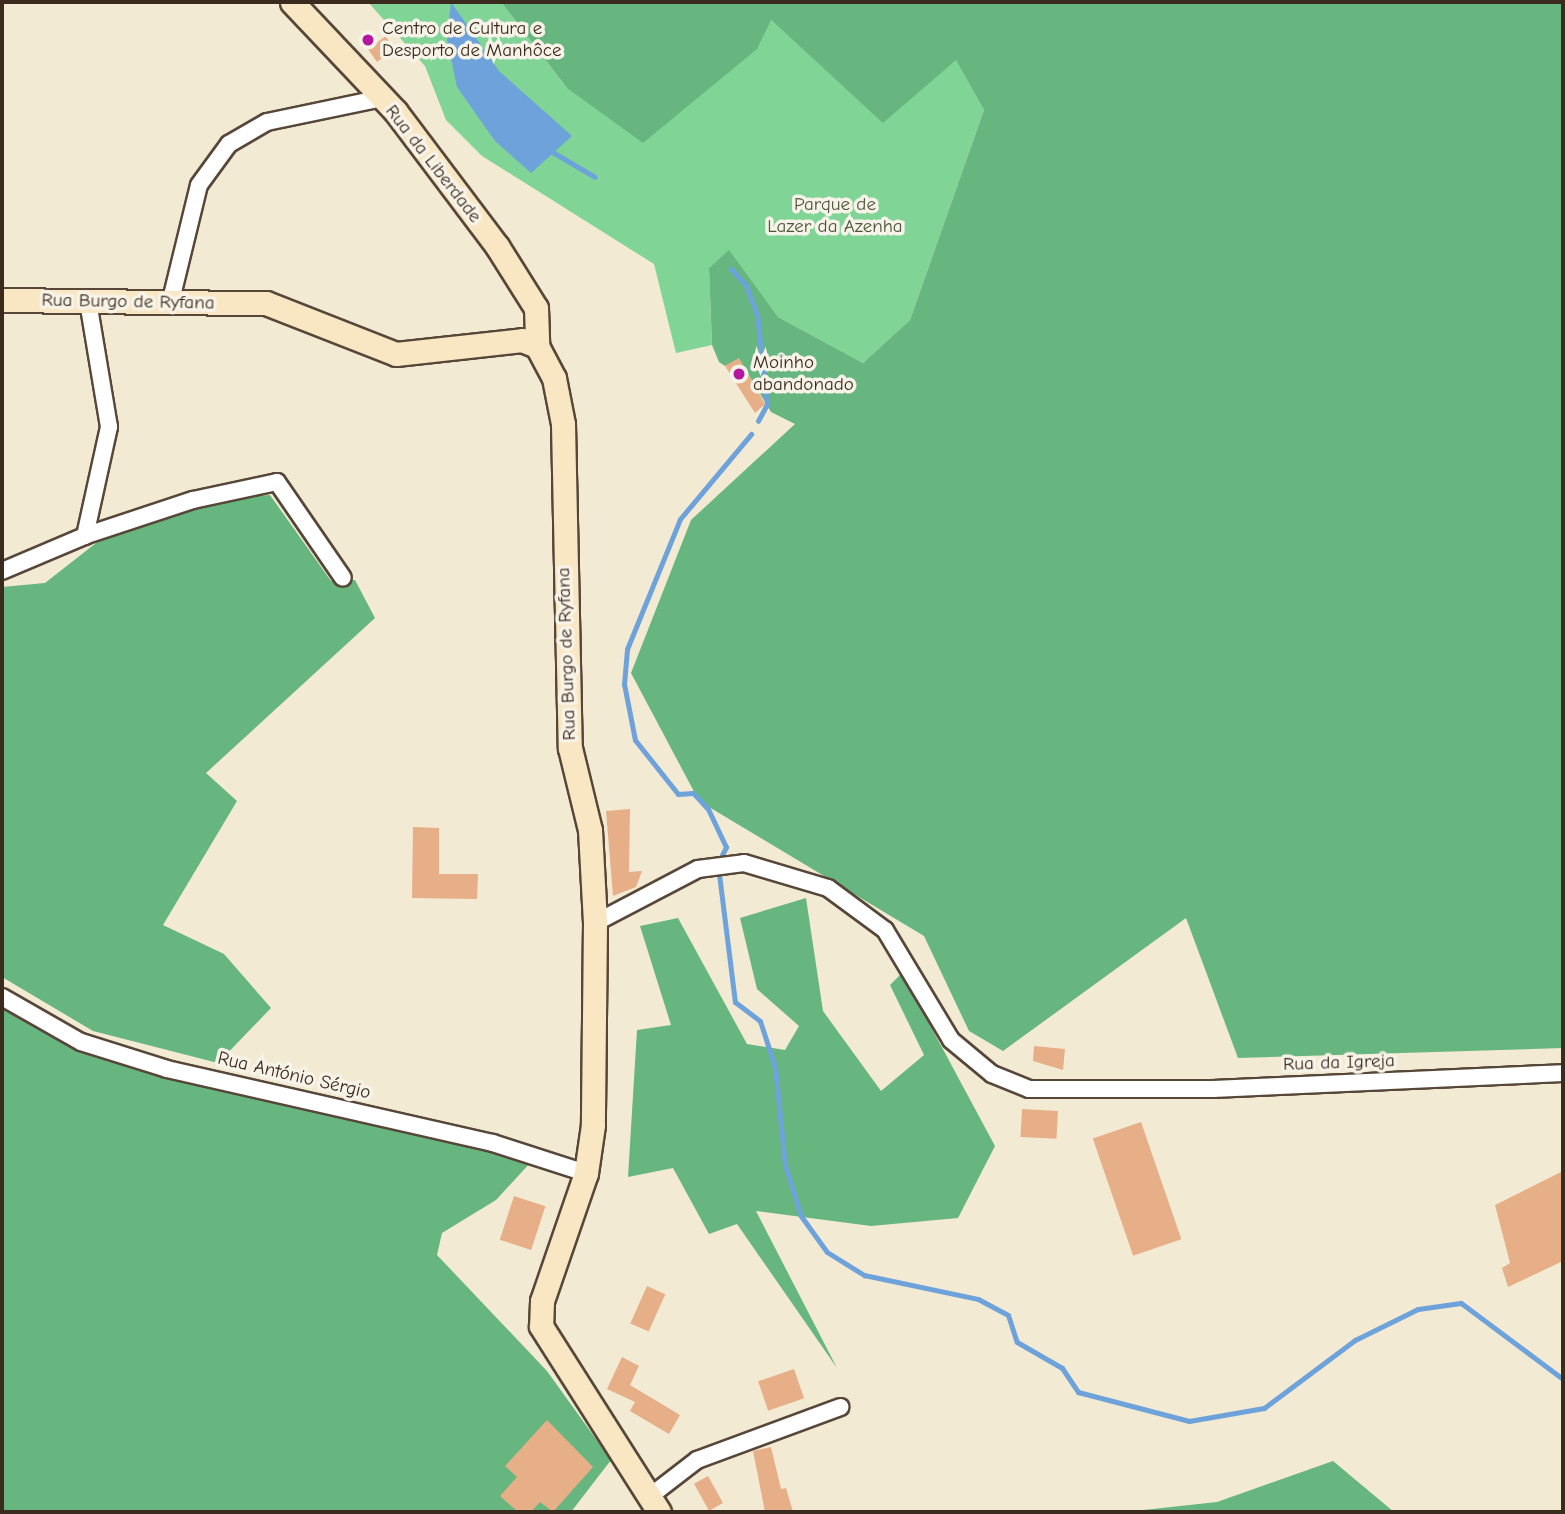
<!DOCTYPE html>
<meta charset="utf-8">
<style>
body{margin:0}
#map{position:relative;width:1565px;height:1514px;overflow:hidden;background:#f3ead4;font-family:"Comic Neue",sans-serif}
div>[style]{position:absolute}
.green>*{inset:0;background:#7fd496}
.forest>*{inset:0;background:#67b67f}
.water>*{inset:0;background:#6ea2da}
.stream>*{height:5px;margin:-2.5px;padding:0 2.5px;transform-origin:2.5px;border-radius:2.5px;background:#6ea2da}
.building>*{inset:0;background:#e6af88;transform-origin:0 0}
.roads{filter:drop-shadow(2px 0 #574739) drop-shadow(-2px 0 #574739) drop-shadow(0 2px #574739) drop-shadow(0 -2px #574739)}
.street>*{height:16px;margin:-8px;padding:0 8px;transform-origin:8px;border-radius:8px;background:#fff}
.secondary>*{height:23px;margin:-11.5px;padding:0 11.5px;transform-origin:11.5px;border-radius:11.5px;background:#f9e7c3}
.dots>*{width:19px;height:19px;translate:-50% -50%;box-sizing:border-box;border:4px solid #f7f3e8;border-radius:50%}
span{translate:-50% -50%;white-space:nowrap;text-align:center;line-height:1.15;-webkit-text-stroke:7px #f7f3e8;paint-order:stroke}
.poi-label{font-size:19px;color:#3b2a1e}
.left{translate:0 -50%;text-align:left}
.street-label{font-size:19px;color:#3b2a1e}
.park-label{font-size:19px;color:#4c543c}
.frame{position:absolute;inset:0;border:4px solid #3b2a1e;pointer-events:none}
</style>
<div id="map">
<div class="green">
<div style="clip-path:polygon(368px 2px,501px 2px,567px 88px,771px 20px,883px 122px,956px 59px,984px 110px,910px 320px,863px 363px,778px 317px,729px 251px,709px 268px,712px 345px,676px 353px,654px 264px,482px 156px,446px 120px,425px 66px)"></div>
</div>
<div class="forest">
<div style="clip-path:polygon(501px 2px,1563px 2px,1563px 1048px,1238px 1058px,1186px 918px,1003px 1051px,969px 1031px,924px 936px,699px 801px,631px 673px,691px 520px,795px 424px,771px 412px,739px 359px,725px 366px,719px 362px,712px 345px,709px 268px,729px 250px,778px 317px,863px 363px,910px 320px,984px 110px,956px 60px,883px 123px,771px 20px,757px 49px,643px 143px,567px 88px)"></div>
<div style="clip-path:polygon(270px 495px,331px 581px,355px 580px,375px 618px,206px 773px,237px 801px,163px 925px,224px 954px,271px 1008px,218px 1063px,93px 1031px,2px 977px,2px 587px,45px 583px,96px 543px,158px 517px,224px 498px)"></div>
<div style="clip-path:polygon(806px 898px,823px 1011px,881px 1091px,924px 1055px,890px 985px,902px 973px,995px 1146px,958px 1218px,871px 1226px,756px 1211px,837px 1368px,737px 1224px,709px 1234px,673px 1168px,628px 1177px,637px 1030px,671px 1025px,640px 926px,678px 918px,747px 1044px,785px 1050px,799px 1026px,757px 989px,740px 918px)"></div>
<div style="clip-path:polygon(2px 998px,107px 1061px,532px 1161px,496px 1200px,442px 1233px,437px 1255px,547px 1371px,611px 1460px,571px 1512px,2px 1512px)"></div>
<div style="clip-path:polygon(1333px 1461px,1394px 1512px,1125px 1512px,1217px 1502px)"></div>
</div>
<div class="water">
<div style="clip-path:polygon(451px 2px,499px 71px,572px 136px,531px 173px,495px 141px,457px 87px,447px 39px)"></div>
</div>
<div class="stream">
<div style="left:549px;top:150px;width:53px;rotate:30.4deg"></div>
<div style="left:731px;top:269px;width:22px;rotate:47deg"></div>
<div style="left:746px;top:285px;width:32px;rotate:70deg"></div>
<div style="left:757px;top:315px;width:90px;rotate:83.6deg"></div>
<div style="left:767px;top:404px;width:19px;rotate:118deg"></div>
<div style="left:722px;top:855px;width:9px;rotate:-63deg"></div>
<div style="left:726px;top:847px;width:42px;rotate:-115.3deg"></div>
<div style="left:708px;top:809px;width:22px;rotate:-133deg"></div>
<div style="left:693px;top:793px;width:15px;rotate:176deg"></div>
<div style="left:678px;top:794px;width:69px;rotate:-128.5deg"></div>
<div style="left:635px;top:740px;width:57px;rotate:-101.1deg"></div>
<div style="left:624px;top:684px;width:35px;rotate:-85deg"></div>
<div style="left:627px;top:649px;width:140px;rotate:-67.8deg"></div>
<div style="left:680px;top:519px;width:111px;rotate:-50.1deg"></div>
<div style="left:719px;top:874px;width:129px;rotate:82.9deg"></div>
<div style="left:735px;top:1002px;width:31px;rotate:37deg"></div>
<div style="left:760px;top:1021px;width:48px;rotate:71.9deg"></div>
<div style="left:775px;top:1067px;width:99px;rotate:84.2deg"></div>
<div style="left:785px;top:1165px;width:53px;rotate:72.6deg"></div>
<div style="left:801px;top:1216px;width:44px;rotate:54.2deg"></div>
<div style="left:827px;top:1252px;width:44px;rotate:31.9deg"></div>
<div style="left:864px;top:1275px;width:116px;rotate:11.9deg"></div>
<div style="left:978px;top:1299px;width:34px;rotate:28deg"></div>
<div style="left:1008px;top:1315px;width:28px;rotate:72deg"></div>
<div style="left:1017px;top:1342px;width:52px;rotate:30deg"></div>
<div style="left:1062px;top:1368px;width:29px;rotate:56deg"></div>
<div style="left:1078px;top:1392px;width:115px;rotate:14.6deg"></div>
<div style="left:1189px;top:1421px;width:76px;rotate:-9.8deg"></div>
<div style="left:1264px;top:1408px;width:114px;rotate:-36.8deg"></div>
<div style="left:1355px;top:1340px;width:70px;rotate:-26.2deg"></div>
<div style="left:1418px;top:1309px;width:43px;rotate:-7.9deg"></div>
<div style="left:1461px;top:1303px;width:127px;rotate:36.7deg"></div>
</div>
<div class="building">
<div style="clip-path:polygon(386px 36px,393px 50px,377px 62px,368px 49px)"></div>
<div style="clip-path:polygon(739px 358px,765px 404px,755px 413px,725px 366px)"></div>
<div style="clip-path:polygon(630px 809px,629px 872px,642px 871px,636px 887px,613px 896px,606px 811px)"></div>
<div style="clip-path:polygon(413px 827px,439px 828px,439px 874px,478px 874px,477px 899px,412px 898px)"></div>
<div style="clip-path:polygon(1034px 1046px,1065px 1049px,1063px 1070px,1033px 1061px)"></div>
<div style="left:1022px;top:1109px;width:36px;height:28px;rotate:3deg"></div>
<div style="left:1141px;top:1122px;width:124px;height:51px;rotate:71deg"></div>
<div style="clip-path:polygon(1563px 1171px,1563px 1261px,1508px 1287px,1502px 1268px,1510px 1263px,1495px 1205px)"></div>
<div style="left:514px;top:1196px;width:33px;height:46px;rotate:18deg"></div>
<div style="left:647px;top:1286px;width:20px;height:41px;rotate:24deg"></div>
<div style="clip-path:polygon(622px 1357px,639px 1366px,630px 1385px,680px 1415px,669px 1434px,630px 1411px,635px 1402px,607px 1389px)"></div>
<div style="left:794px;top:1369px;width:31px;height:38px;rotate:71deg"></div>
<div style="clip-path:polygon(547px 1420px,593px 1467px,553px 1512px,540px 1502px,531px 1512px,518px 1512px,500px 1496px,517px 1477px,505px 1466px)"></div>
<div style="clip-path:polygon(771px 1447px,781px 1489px,786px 1488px,793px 1512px,765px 1512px,753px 1451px)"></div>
<div style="left:708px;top:1476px;width:31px;height:16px;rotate:61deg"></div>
</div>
<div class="roads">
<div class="street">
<div style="left:170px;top:304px;width:122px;rotate:-76.3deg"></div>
<div style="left:199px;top:185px;width:51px;rotate:-53.8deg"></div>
<div style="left:229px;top:144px;width:44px;rotate:-30.1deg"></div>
<div style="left:267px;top:122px;width:117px;rotate:-11.8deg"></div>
<div style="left:84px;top:536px;width:115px;rotate:-18.3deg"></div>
<div style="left:193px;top:500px;width:86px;rotate:-12.1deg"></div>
<div style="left:277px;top:482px;width:116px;rotate:55.5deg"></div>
<div style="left:2px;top:571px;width:90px;rotate:-22.9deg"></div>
<div style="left:85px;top:536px;width:112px;rotate:-77.6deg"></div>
<div style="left:109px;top:427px;width:128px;rotate:-99.5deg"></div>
<div style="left:595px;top:923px;width:116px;rotate:-27.7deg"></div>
<div style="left:698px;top:869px;width:46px;rotate:-7.4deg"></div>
<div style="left:744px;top:863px;width:88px;rotate:16.6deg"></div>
<div style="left:828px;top:888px;width:71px;rotate:36.4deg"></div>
<div style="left:885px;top:930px;width:128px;rotate:59deg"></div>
<div style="left:951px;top:1040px;width:53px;rotate:39.7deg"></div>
<div style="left:992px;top:1074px;width:40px;rotate:22deg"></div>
<div style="left:1029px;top:1089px;width:184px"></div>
<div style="left:1213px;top:1089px;width:350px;rotate:-2.6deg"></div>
<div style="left:2px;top:997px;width:91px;rotate:29.7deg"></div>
<div style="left:81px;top:1042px;width:90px;rotate:17.4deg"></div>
<div style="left:167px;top:1069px;width:334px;rotate:12.8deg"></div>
<div style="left:493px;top:1143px;width:98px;rotate:17.9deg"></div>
<div style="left:649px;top:1497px;width:61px;rotate:-37.6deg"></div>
<div style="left:697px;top:1460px;width:153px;rotate:-20.3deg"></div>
</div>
<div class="secondary">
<div style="left:292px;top:2px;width:151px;rotate:46.6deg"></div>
<div style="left:396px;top:112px;width:168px;rotate:53deg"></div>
<div style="left:497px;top:246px;width:73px;rotate:57.8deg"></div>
<div style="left:536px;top:308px;width:38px;rotate:88deg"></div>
<div style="left:2px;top:300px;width:264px;rotate:0.7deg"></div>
<div style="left:266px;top:303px;width:140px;rotate:21.4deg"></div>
<div style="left:396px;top:354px;width:127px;rotate:-6.3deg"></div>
<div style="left:522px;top:340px;width:16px;rotate:22deg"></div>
<div style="left:537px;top:346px;width:36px;rotate:62deg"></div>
<div style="left:554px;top:378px;width:47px;rotate:78.9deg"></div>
<div style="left:563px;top:424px;width:324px;rotate:88.8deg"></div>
<div style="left:570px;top:748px;width:84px;rotate:76.3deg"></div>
<div style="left:590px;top:830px;width:93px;rotate:86.9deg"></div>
<div style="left:595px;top:923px;width:202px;rotate:90.6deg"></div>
<div style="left:593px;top:1125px;width:49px;rotate:98.3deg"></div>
<div style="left:586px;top:1173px;width:135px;rotate:109deg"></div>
<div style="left:542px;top:1301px;width:25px;rotate:92deg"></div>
<div style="left:541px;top:1326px;width:220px;rotate:57.6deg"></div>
</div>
</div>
<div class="dots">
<div style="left:368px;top:40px;background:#b5179e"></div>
<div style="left:739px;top:374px;background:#b5179e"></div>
</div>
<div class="poi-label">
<span class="left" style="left:382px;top:40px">Centro de Cultura e<br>Desporto de Manhôce</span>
<span class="left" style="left:753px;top:374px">Moinho<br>abandonado</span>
</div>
<div class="street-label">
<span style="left:433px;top:164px;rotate:52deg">Rua da Liberdade</span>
<span style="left:128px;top:302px;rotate:1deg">Rua Burgo de Ryfana</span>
<span style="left:567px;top:654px;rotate:-92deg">Rua Burgo de Ryfana</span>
<span style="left:1339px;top:1063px;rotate:-2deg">Rua da Igreja</span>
<span style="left:294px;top:1076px;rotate:13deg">Rua António Sérgio</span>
</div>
<div class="park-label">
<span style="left:835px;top:216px">Parque de<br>Lazer da Azenha</span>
</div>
<div class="frame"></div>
</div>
